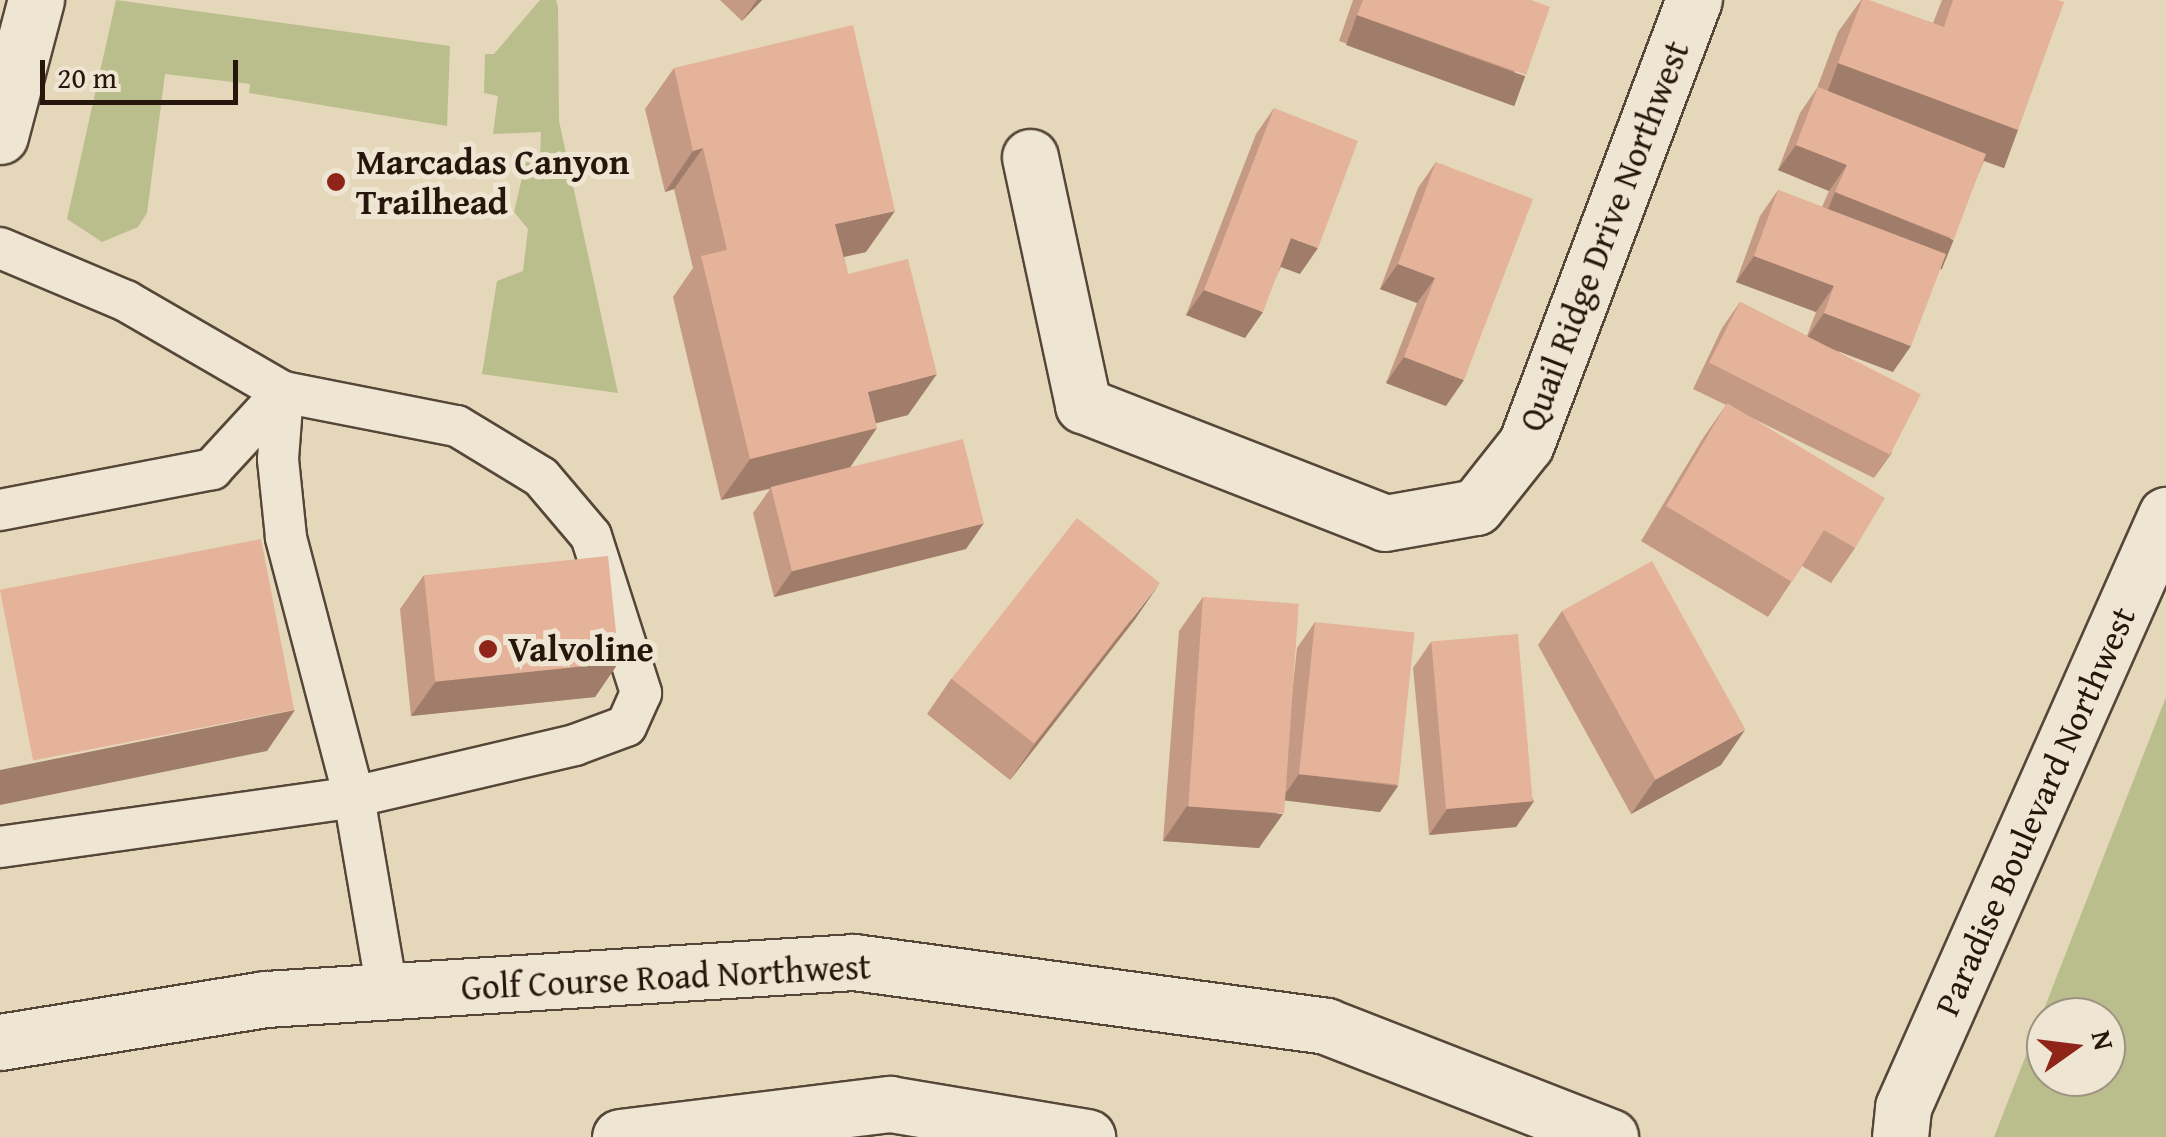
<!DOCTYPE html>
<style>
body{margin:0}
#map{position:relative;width:2166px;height:1137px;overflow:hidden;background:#e5d7ba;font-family:"Gentium Book Plus",serif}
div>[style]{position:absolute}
.green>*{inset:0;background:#babd8c}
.roads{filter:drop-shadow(2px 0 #564638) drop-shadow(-2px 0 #564638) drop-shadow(0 2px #564638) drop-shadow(0 -2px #564638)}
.lane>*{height:40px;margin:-20px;padding:0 20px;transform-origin:20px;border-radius:20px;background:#eee5d2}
.street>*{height:55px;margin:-27.5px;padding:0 27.5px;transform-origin:27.5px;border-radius:27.5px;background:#eee5d2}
.secondary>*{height:55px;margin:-27.5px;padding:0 27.5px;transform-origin:27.5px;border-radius:27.5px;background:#eee5d2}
.wall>*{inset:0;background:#c59a84}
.shaded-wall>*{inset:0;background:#a07d6b;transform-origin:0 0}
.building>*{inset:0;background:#e5b399;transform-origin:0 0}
.dots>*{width:28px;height:28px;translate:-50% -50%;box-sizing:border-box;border:5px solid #eee5d2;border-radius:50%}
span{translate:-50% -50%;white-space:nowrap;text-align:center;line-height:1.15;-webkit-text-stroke:10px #eee5d2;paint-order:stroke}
.poi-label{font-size:35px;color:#26160c;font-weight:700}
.left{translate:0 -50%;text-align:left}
.street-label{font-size:35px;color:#26160c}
.north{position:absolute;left:2026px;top:997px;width:100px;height:100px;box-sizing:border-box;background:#eee5d2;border:2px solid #9e9283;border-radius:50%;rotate:76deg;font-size:28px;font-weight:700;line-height:40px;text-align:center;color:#26160c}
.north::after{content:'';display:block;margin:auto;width:35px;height:45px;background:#8f2418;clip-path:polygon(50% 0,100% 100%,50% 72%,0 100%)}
.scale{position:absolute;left:40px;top:60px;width:198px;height:45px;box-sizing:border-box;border:5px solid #26160c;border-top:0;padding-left:12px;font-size:30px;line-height:35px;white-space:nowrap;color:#26160c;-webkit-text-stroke:8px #eee5d2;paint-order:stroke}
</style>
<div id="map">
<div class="green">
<div style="clip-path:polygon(116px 0,450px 46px,447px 126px,249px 93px,250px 84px,165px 74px,147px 213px,138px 227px,102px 242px,67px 219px)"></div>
<div style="clip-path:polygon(540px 0,556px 0,558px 7px,559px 121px,618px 393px,482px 374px,497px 281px,523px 271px,528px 229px,514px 212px,528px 152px,540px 158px,541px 132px,493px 134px,498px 96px,484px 93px,485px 54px,494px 54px)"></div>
<div style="clip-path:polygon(evenodd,2166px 697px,2166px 1137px,1994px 1137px,2166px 697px,2046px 1017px,2106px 1017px,2106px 1077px,2046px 1077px,2046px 1017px)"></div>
</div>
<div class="roads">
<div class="lane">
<div style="left:0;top:248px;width:137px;rotate:22.8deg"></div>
<div style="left:126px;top:301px;width:181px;rotate:30.1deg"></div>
<div style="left:283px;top:392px;width:177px;rotate:11.1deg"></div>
<div style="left:457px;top:426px;width:98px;rotate:31.3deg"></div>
<div style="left:541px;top:477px;width:77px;rotate:49.7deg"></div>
<div style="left:591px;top:536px;width:165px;rotate:72.3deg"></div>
<div style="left:641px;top:693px;width:36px;rotate:114deg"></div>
<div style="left:626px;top:726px;width:54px;rotate:159.6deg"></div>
<div style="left:575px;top:745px;width:227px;rotate:166.8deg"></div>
<div style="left:354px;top:797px;width:197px;rotate:80.3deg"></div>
<div style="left:0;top:510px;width:216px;rotate:-10.9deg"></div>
<div style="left:212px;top:469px;width:105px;rotate:-47.3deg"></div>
<div style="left:0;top:847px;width:358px;rotate:-8deg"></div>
<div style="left:354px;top:797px;width:269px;rotate:-104.7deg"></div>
<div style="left:286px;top:537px;width:78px;rotate:-95.9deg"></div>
<div style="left:278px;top:459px;width:67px;rotate:-85.7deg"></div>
</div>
<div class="street">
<div style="left:0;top:136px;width:141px;rotate:-75.2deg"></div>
<div style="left:1030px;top:157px;width:254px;rotate:77.9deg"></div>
<div style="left:1083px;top:405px;width:324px;rotate:21.3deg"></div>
<div style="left:1385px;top:523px;width:92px;rotate:-10deg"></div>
<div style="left:1476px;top:507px;width:80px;rotate:-51.6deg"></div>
<div style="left:1526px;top:444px;width:475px;rotate:-69.3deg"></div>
</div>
<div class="secondary">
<div style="left:0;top:1042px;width:269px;rotate:-9.2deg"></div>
<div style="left:266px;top:999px;width:589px;rotate:-3.6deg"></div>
<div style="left:854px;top:962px;width:476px;rotate:7.7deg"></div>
<div style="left:1326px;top:1026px;width:305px;rotate:21.3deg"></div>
<div style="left:620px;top:1137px;width:272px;rotate:-7deg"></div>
<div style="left:890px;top:1104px;width:200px;rotate:9.5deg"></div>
<div style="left:1900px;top:1137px;width:30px;rotate:-84deg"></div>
<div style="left:1903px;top:1107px;width:648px;rotate:-66.05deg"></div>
</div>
</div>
<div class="wall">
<div style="clip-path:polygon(720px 0,762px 0,742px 21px)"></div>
<div style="clip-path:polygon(1353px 0,1531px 0,1508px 101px,1339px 41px)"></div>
<div style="clip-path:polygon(1861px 0,1933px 23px,1942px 0,2057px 0,1994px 164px,1984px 161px,1893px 372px,1838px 351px,1892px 453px,1874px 478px,1748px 416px,1855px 548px,1831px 583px,1802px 566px,1768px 617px,1641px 541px,1703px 438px,1726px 405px,1693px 389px,1722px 328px,1740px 302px,1807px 336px,1816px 312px,1736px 282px,1760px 216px,1778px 190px,1822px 207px,1829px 191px,1778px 170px,1800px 113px,1817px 88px,1838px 32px)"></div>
<div style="clip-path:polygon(674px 68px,866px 252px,844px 257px,848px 274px,908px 415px,876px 423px,850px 467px,966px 549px,774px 597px,753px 513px,770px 489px,721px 500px,673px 297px,693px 268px,674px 189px,665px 192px,645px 109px)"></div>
<div style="clip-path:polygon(1274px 108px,1300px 274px,1281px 267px,1245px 338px,1186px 315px,1256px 134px)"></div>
<div style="clip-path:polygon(1436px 162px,1446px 406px,1386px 383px,1417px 303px,1380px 289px,1418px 188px)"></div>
<div style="clip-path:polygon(424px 575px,619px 662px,595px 697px,411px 716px,400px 609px)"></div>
<div style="clip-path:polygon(1203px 597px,1292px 694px,1297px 648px,1315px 622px,1398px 786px,1380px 812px,1284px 800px,1259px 848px,1163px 841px,1179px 631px)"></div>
<div style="clip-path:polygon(1562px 611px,1721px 765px,1631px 814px,1538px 645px)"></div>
<div style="clip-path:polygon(1136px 618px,1010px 780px,927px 714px,951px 679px)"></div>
<div style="clip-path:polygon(1431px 642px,1534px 801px,1516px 827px,1429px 835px,1413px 668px)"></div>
</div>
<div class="shaded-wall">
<div style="clip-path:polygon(757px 0,762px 0,742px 21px)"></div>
<div style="left:1357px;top:15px;width:179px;height:32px;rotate:20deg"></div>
<div style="left:1838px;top:63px;width:192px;height:42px;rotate:20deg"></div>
<div style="clip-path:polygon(1796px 145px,1847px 165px,1829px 191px,1778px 170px)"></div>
<div style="clip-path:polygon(703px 148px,674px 189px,665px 192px,693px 151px)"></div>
<div style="left:1835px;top:192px;width:128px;height:32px;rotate:22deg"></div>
<div style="clip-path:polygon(895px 211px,866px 252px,807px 265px,835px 224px)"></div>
<div style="clip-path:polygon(1291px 238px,1318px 248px,1300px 274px,1273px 264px)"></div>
<div style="clip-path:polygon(1754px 256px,1834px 286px,1816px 312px,1736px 282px)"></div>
<div style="clip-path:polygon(1398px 264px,1435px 278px,1417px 303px,1380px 289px)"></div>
<div style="clip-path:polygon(1204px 290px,1263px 312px,1245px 338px,1186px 315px)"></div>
<div style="clip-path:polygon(1824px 313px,1911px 346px,1893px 372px,1806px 339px)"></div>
<div style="clip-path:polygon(1404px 357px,1464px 380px,1446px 406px,1386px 383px)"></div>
<div style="clip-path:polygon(937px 374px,908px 415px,839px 433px,868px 392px)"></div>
<div style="clip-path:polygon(877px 428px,849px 469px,721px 500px,750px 459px)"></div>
<div style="clip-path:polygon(984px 523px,966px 549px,774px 597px,792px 571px)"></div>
<div style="clip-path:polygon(1160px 583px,1136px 618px,1010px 780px,1034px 745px)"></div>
<div style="clip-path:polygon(619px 662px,595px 697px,411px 716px,436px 681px)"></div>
<div style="clip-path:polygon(295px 710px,267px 751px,0 805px,0 770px)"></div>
<div style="clip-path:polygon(1745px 730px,1721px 765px,1631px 814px,1655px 780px)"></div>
<div style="clip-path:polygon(1299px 774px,1398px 786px,1380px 812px,1281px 800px)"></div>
<div style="clip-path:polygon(1534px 801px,1516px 827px,1429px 835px,1447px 809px)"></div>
<div style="clip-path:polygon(1187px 806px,1283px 814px,1259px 848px,1163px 841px)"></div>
</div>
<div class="building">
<div style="clip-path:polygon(1363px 0,1531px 0,1550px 7px,1526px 75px,1357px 15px)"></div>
<div style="clip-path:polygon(1862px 0,1869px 0,1944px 27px,1953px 0,2057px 0,2064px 2px,2018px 130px,1838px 63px)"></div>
<div style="clip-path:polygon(853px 25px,895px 211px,835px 224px,848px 274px,908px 259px,937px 374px,868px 392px,877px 428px,750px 459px,701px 256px,727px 250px,703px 148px,693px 151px,674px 68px)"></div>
<div style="clip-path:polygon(1818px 87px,1986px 154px,1954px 239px,1835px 192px,1847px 165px,1796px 145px)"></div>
<div style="clip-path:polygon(1274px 108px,1358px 141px,1318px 248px,1291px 238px,1263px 312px,1204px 290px)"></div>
<div style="clip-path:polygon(1436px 162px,1533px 199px,1464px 380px,1404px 357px,1435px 278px,1398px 264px)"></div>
<div style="clip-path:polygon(1778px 190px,1946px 254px,1911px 346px,1824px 313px,1834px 286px,1754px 256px)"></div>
<div style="left:1740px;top:302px;width:203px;height:68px;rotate:27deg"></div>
<div style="clip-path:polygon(1727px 403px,1885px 498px,1855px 548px,1824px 530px,1792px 582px,1666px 506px)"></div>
<div style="left:963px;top:439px;width:87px;height:198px;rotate:76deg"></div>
<div style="left:1077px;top:518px;width:105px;height:204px;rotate:38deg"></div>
<div style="left:261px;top:539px;width:174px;height:266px;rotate:79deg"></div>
<div style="left:608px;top:556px;width:107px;height:185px;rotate:84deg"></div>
<div style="left:1652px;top:561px;width:193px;height:103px;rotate:61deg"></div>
<div style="left:1203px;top:597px;width:96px;height:210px;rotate:4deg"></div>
<div style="left:1315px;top:622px;width:100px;height:153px;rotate:6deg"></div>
<div style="left:1518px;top:634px;width:168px;height:87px;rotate:85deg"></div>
</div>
<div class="dots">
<div style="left:336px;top:182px;background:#8f2418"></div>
<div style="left:488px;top:649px;background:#8f2418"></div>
</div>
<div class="poi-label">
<span class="left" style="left:356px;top:182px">Marcadas Canyon<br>Trailhead</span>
<span class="left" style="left:508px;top:649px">Valvoline</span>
</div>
<div class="street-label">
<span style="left:1604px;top:236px;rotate:-69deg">Quail Ridge Drive Northwest</span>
<span style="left:2035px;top:811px;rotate:-66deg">Paradise Boulevard Northwest</span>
<span style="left:666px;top:977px;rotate:-3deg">Golf Course Road Northwest</span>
</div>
<div class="north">N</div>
<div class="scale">20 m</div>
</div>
